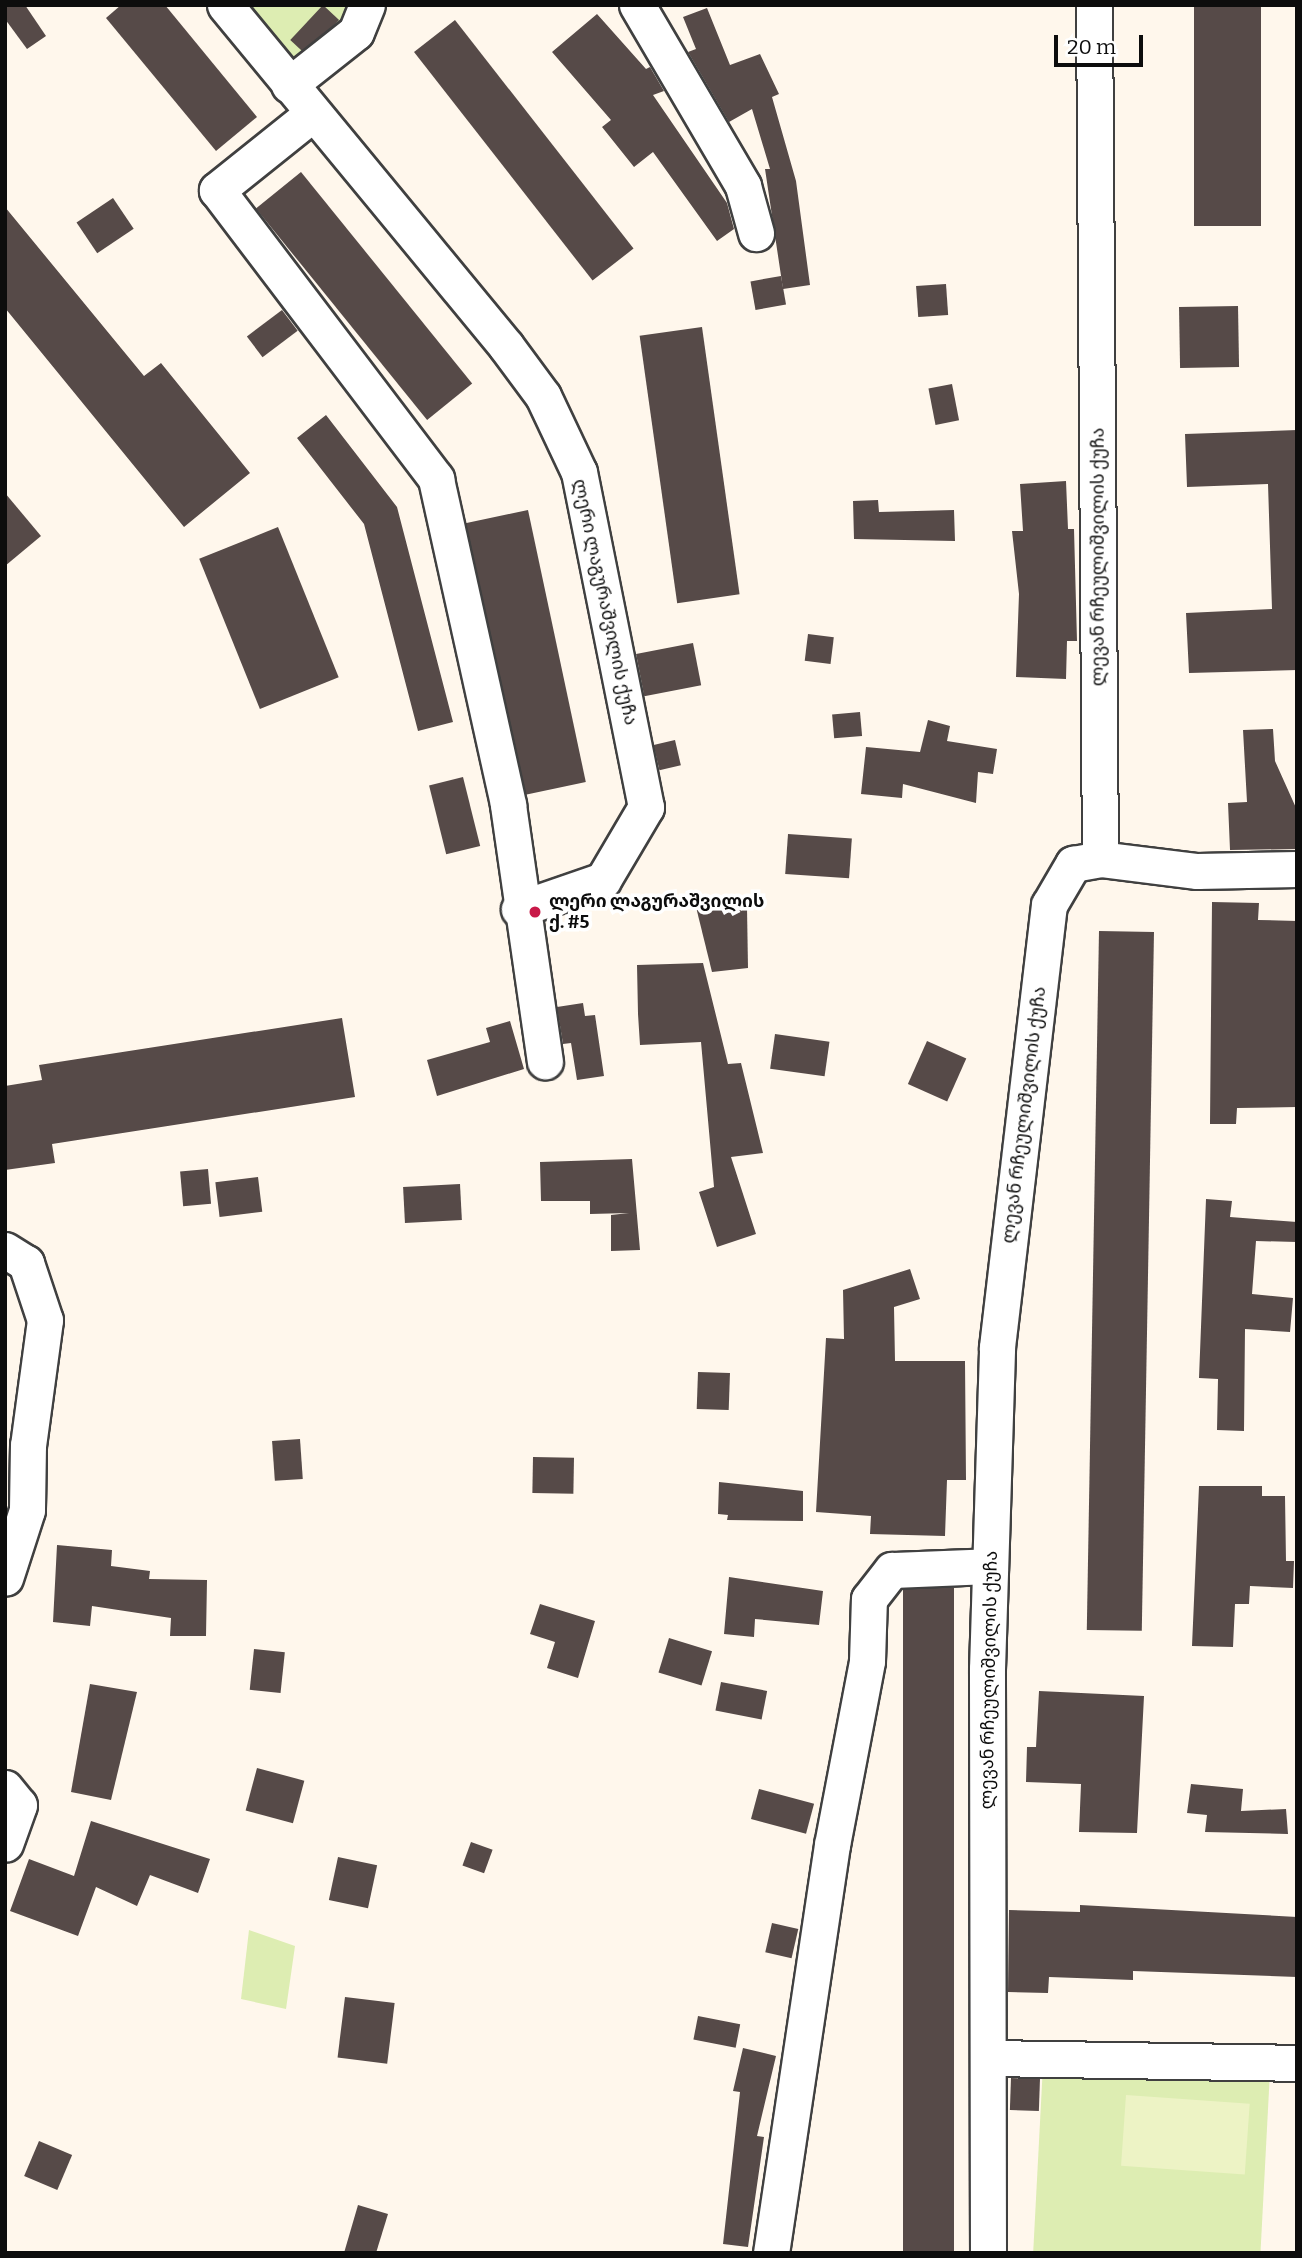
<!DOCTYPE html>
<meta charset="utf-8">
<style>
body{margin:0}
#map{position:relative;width:1302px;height:2258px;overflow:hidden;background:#fff7ec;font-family:Bitter,"Noto Sans Georgian",serif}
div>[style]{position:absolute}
.green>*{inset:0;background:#ddedb2;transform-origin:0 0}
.pitch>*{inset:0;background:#edf3c5;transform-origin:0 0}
.building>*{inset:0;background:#564a48;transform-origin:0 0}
.roads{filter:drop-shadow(2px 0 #404040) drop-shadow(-2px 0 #404040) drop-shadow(0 2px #404040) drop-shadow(0 -2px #404040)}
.minor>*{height:35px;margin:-17.5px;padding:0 17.5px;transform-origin:17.5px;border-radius:17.5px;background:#fff}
.dots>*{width:19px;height:19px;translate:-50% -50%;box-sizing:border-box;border:4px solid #fff;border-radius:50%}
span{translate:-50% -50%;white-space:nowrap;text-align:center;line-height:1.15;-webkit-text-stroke:7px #fff;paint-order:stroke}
.street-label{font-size:18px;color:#0d0d0d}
.poi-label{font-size:18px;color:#0d0d0d;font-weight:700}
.left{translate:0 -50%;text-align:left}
.frame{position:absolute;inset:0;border:7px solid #0d0d0d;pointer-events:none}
.scale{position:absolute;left:1054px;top:35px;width:89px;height:32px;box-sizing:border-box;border:4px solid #0d0d0d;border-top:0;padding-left:9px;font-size:21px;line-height:24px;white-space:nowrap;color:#0d0d0d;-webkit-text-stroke:5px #fff;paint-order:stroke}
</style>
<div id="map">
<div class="green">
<div style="clip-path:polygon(243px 5px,354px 5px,351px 21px,292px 66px)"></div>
<div style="clip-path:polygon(249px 1930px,295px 1946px,286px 2009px,241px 1999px)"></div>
<div style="left:1043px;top:2065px;width:227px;height:188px;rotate:3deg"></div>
</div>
<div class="pitch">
<div style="left:1126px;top:2095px;width:124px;height:71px;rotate:4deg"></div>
</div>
<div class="building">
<div style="clip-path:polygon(5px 5px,25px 5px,46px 36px,27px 49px,5px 19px)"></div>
<div style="clip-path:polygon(121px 5px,165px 5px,257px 117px,216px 151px,106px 18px)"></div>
<div style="left:323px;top:5px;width:22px;height:48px;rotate:43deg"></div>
<div style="left:1194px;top:5px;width:67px;height:221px"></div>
<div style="clip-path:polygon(707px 8px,730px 65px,760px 54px,779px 94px,772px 97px,796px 181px,810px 285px,783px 289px,765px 169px,770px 169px,752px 109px,729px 122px,688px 52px,696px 49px,683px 17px)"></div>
<div style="clip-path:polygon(597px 14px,646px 69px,650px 67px,664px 91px,653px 95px,727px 203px,734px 229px,717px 241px,653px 152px,634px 167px,602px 127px,611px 120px,552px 52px)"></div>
<div style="left:455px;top:20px;width:290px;height:52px;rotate:52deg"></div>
<div style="left:301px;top:172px;width:272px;height:58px;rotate:51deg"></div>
<div style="left:113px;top:198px;width:37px;height:44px;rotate:56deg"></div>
<div style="clip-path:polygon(5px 207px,144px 376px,161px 363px,250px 473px,184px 527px,5px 308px)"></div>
<div style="left:781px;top:276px;width:29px;height:31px;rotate:80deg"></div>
<div style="left:946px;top:284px;width:31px;height:30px;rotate:86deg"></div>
<div style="left:1238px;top:306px;width:61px;height:59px;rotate:89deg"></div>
<div style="left:282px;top:310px;width:26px;height:44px;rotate:53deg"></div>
<div style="left:702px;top:327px;width:270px;height:63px;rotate:82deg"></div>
<div style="left:952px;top:384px;width:37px;height:24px;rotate:79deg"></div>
<div style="clip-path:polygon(326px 415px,397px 507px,453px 722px,418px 731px,364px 524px,297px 438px)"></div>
<div style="clip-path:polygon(1297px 430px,1297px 670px,1189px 673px,1186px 613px,1272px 609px,1268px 484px,1187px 487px,1185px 434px)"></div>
<div style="clip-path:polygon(1066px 481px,1068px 529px,1074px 529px,1077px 641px,1067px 641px,1066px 679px,1016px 677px,1019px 594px,1012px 531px,1023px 531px,1020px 484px)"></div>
<div style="clip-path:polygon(5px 493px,41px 536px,5px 566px)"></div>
<div style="clip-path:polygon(878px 500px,879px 512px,954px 510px,955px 541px,854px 539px,853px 501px)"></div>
<div style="left:528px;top:510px;width:278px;height:64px;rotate:78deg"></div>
<div style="left:278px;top:527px;width:162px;height:85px;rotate:68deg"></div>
<div style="left:808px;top:634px;width:26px;height:27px;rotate:7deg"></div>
<div style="left:693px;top:643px;width:43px;height:58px;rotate:79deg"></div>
<div style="left:860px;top:712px;width:24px;height:28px;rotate:85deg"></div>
<div style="clip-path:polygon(928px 720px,950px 726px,947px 741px,997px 749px,993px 774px,978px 772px,976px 803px,903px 784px,902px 798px,861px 794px,866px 747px,920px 752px)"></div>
<div style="clip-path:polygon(1273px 729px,1275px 761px,1297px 810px,1297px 849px,1230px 850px,1228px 803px,1247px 802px,1243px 730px)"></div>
<div style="left:675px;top:740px;width:26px;height:22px;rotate:77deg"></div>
<div style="left:463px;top:777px;width:71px;height:35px;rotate:76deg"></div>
<div style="left:788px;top:834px;width:64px;height:40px;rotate:4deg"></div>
<div style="clip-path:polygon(1212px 902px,1259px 903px,1258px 920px,1297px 921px,1297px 1107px,1237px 1108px,1236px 1124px,1210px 1124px)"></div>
<div style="clip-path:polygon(696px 907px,747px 908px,748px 968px,712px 972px)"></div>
<div style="left:1099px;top:931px;width:55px;height:699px;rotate:1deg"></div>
<div style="clip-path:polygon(703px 963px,728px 1064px,741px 1063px,763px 1153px,731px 1157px,756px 1234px,717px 1247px,699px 1192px,714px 1187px,701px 1042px,640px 1045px,638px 1014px,637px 965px)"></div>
<div style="clip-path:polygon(583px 1003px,585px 1016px,595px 1015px,604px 1076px,577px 1080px,571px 1043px,563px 1044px,557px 1007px)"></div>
<div style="clip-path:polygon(342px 1018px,355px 1097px,52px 1144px,55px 1163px,5px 1170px,5px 1086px,42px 1080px,39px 1065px)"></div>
<div style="clip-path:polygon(510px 1021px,524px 1069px,437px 1096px,427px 1060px,490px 1042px,486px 1028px)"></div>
<div style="left:775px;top:1034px;width:55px;height:35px;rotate:8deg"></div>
<div style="left:927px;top:1041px;width:43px;height:47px;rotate:24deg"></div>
<div style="clip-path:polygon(632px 1159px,640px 1250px,611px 1251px,611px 1215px,629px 1213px,590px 1214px,590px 1201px,541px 1201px,540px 1162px)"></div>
<div style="left:208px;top:1169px;width:35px;height:28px;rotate:85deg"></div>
<div style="left:258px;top:1177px;width:35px;height:43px;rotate:83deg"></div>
<div style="left:460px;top:1184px;width:36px;height:57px;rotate:87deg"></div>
<div style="clip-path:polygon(1206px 1199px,1232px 1201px,1230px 1217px,1297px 1222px,1297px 1242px,1256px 1241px,1252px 1294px,1293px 1298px,1290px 1332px,1245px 1329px,1244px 1431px,1217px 1430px,1218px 1379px,1199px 1378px)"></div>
<div style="clip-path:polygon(910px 1269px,920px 1299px,894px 1307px,895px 1361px,965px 1361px,966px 1480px,947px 1480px,945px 1536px,870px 1534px,871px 1516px,816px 1512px,826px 1338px,844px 1339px,843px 1290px)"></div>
<div style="left:698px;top:1372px;width:32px;height:37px;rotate:2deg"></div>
<div style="left:300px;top:1439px;width:40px;height:28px;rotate:86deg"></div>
<div style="left:533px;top:1457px;width:41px;height:36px;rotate:1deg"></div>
<div style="clip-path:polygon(719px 1482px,803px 1491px,803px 1521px,727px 1520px,728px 1515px,718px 1514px)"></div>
<div style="clip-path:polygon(1199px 1486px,1262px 1486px,1262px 1496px,1285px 1496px,1286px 1561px,1294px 1561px,1293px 1588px,1250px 1586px,1249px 1604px,1235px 1604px,1233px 1647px,1192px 1646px)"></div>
<div style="clip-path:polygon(57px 1545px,112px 1550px,111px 1566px,150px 1571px,149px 1579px,207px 1580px,206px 1636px,170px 1636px,171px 1618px,92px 1606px,90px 1626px,53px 1622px)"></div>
<div style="clip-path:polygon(729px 1577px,823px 1591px,819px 1625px,755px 1619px,754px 1637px,724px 1634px)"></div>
<div style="left:954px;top:1588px;width:665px;height:51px;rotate:90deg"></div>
<div style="clip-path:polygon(540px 1604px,595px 1621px,578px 1678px,547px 1668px,555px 1642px,530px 1634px)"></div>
<div style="left:669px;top:1638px;width:45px;height:36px;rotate:17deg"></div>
<div style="left:254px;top:1649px;width:31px;height:41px;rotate:6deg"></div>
<div style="left:721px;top:1682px;width:47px;height:29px;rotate:11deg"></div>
<div style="clip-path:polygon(90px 1684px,137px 1692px,111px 1800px,71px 1792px)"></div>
<div style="clip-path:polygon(1039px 1691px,1144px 1696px,1137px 1833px,1079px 1832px,1081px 1784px,1026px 1782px,1027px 1747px,1036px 1747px)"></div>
<div style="left:257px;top:1768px;width:49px;height:44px;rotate:15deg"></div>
<div style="clip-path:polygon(1191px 1784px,1243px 1789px,1241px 1811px,1286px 1809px,1288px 1834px,1205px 1832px,1207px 1815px,1187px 1813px)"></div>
<div style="left:759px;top:1789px;width:57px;height:31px;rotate:15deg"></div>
<div style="clip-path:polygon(91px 1821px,210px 1859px,198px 1893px,150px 1875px,137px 1906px,96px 1887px,78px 1936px,10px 1911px,29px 1859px,74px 1876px)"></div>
<div style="left:471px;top:1842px;width:23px;height:25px;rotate:20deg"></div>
<div style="left:338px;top:1857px;width:40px;height:44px;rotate:12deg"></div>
<div style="clip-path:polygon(1080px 1905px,1297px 1917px,1297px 1977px,1133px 1971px,1133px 1980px,1049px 1977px,1048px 1993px,1008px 1992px,1009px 1910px,1080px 1912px)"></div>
<div style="left:772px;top:1923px;width:27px;height:30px;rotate:13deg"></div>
<div style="left:345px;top:1997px;width:50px;height:61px;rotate:7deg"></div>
<div style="left:698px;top:2016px;width:43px;height:24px;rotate:11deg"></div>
<div style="clip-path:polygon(743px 2048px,776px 2056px,757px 2136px,764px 2137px,748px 2247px,723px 2244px,740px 2092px,733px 2091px)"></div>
<div style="left:1011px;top:2078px;width:29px;height:32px;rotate:2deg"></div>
<div style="left:39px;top:2141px;width:36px;height:38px;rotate:23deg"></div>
<div style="clip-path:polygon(358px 2205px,388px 2214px,376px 2253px,344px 2253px)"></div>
</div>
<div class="roads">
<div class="minor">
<div style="left:225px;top:5px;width:442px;rotate:50.5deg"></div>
<div style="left:506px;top:346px;width:62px;rotate:53.5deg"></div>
<div style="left:543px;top:396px;width:84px;rotate:64.7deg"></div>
<div style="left:579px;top:472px;width:342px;rotate:78.7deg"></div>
<div style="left:646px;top:807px;width:85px;rotate:120.5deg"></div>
<div style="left:603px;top:880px;width:89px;rotate:161deg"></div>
<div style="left:637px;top:5px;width:210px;rotate:59.6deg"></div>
<div style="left:743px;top:186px;width:49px;rotate:74.5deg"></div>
<div style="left:1094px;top:5px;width:854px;rotate:89.6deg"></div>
<div style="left:289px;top:85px;width:85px;rotate:-38.3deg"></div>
<div style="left:356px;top:32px;width:29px;rotate:-68deg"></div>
<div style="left:312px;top:114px;width:122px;rotate:141.3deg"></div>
<div style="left:217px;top:190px;width:363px;rotate:52.8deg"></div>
<div style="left:436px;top:479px;width:334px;rotate:77.5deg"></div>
<div style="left:508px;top:805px;width:259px;rotate:81.8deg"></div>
<div style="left:5px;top:1250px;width:25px;rotate:32deg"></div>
<div style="left:26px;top:1263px;width:60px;rotate:71.6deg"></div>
<div style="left:45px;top:1320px;width:126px;rotate:97.7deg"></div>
<div style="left:28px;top:1445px;width:65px;rotate:90.9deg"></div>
<div style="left:27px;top:1510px;width:71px;rotate:107.9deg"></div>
<div style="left:5px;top:1788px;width:22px;rotate:51deg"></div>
<div style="left:19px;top:1805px;width:41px;rotate:109.7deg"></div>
<div style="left:988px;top:2058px;width:309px;rotate:0.9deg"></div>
<div style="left:771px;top:2253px;width:413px;rotate:-81.5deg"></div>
<div style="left:832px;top:1845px;width:187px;rotate:-79.2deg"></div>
<div style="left:867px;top:1661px;width:62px;rotate:-88.2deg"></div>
<div style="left:869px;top:1599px;width:37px;rotate:-52deg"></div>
<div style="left:892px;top:1570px;width:98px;rotate:-2.3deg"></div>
<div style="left:988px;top:2253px;width:584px;rotate:-90.1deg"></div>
<div style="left:987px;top:1669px;width:322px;rotate:-88.2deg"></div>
<div style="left:997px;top:1347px;width:445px;rotate:-83.3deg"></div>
<div style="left:1049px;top:905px;width:48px;rotate:-59.7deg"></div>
<div style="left:1073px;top:864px;width:27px;rotate:-10deg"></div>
<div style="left:1100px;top:859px;width:98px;rotate:7.1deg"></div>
<div style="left:1197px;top:871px;width:100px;rotate:-1.1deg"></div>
</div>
</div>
<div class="dots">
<div style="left:535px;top:912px;background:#c81948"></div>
</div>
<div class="street-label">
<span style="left:1098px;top:557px;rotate:-90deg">ლევან რჩეულიშვილის ქუჩა</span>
<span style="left:605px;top:602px;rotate:78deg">ლერი ლაგურაშვილის ქუჩა</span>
<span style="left:1024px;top:1115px;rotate:-83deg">ლევან რჩეულიშვილის ქუჩა</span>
<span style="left:989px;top:1680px;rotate:-89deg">ლევან რჩეულიშვილის ქუჩა</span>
</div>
<div class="poi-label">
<span class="left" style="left:549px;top:912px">ლერი ლაგურაშვილის<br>ქ. #5</span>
</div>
<div class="frame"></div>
<div class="scale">20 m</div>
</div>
